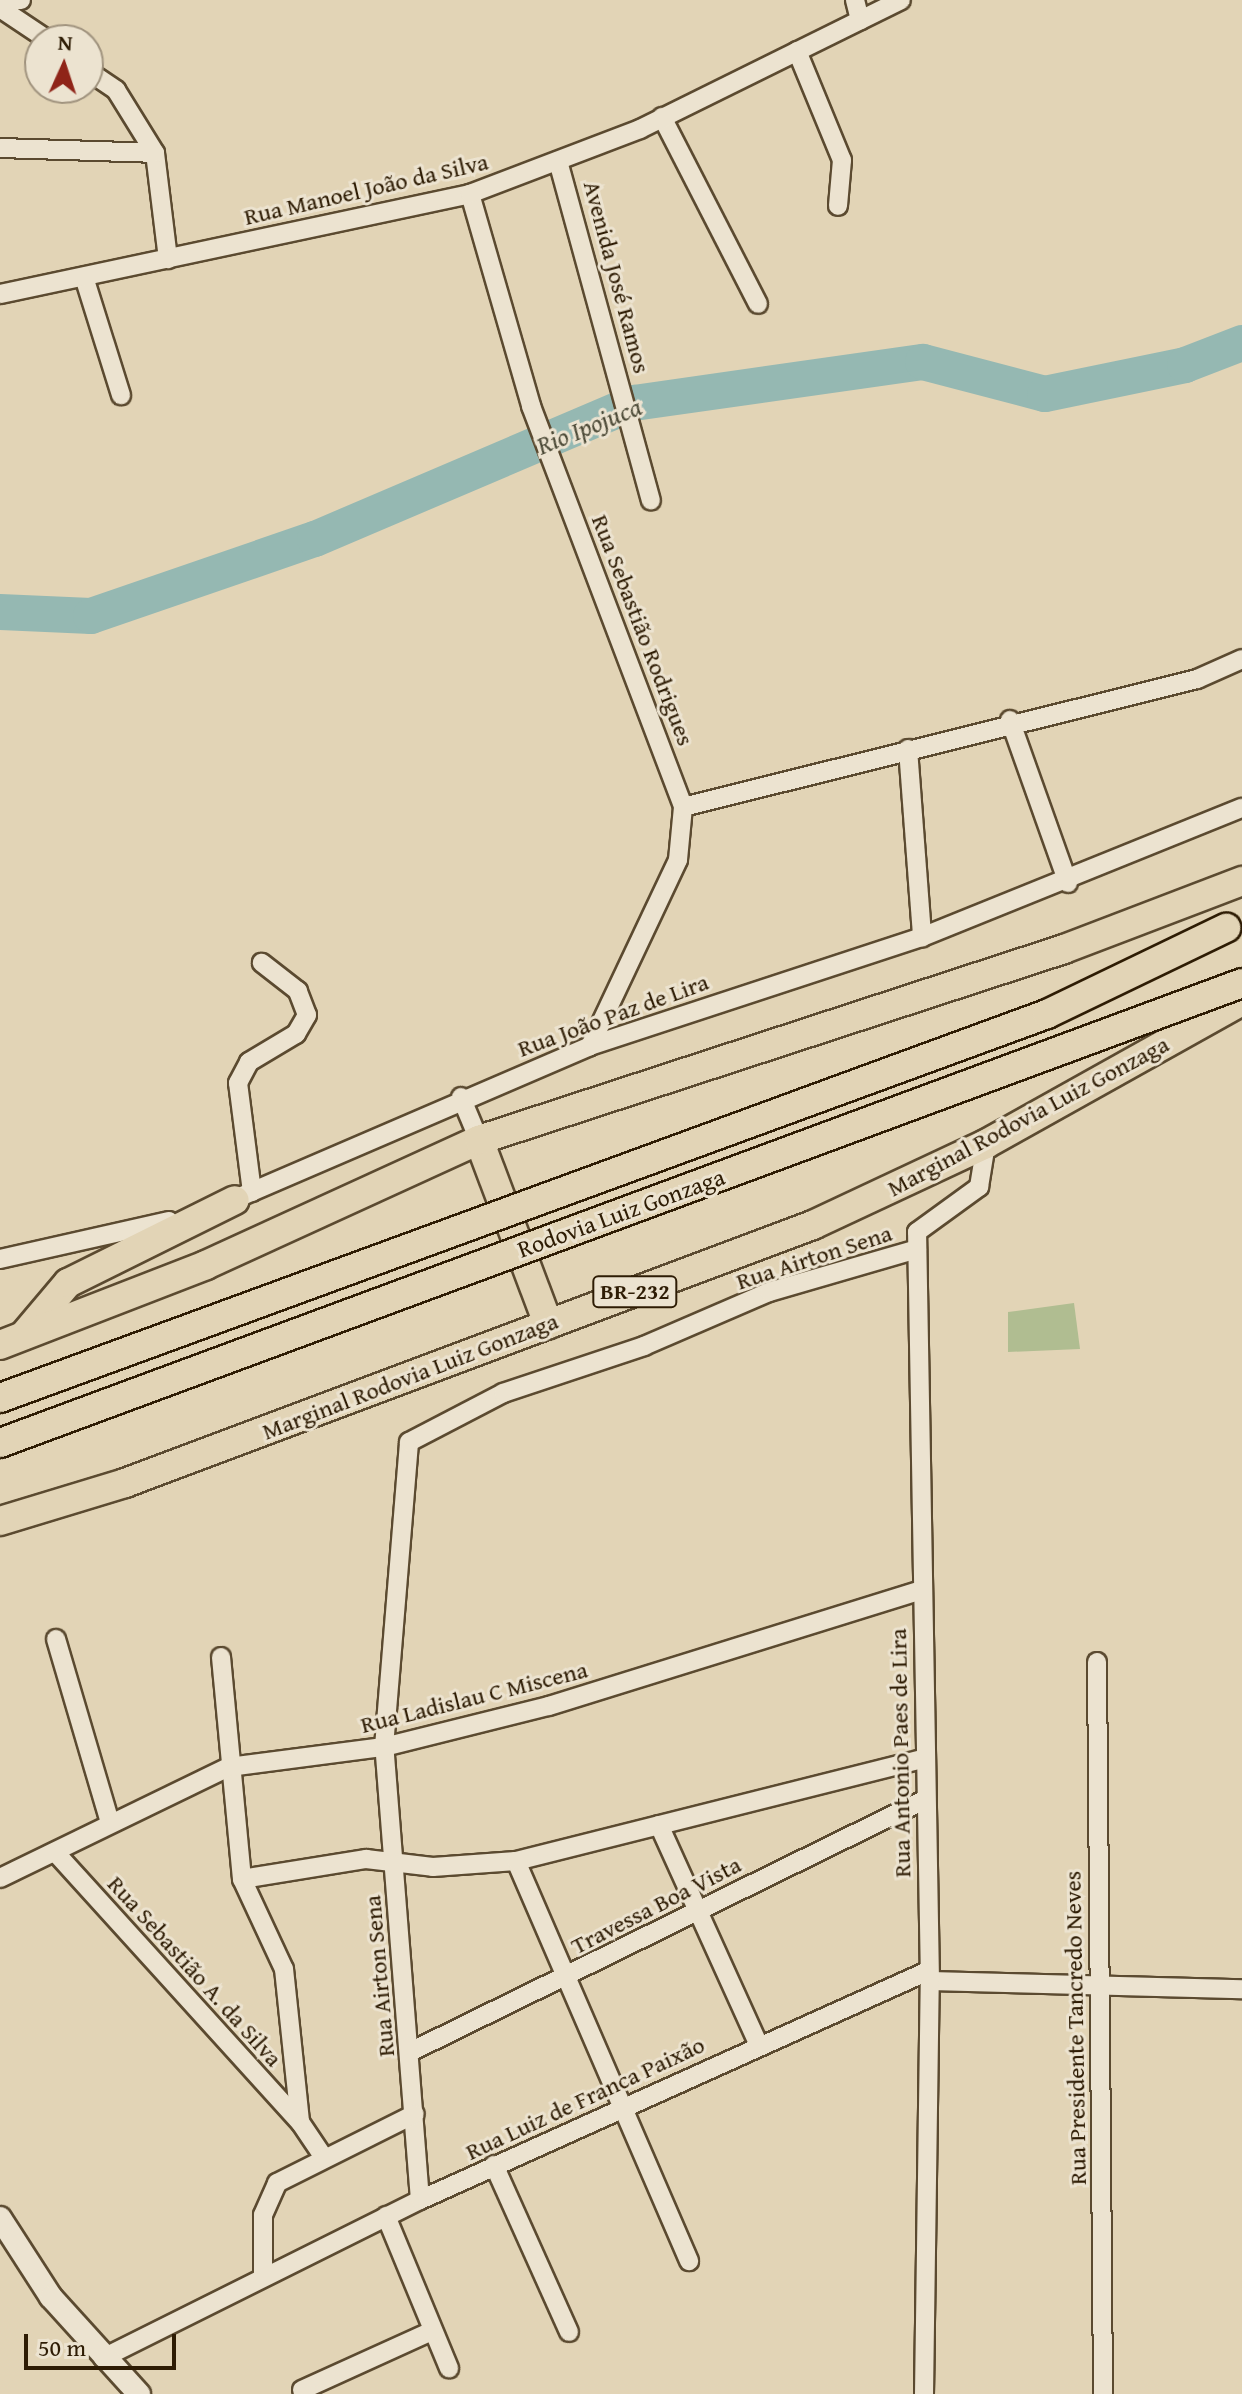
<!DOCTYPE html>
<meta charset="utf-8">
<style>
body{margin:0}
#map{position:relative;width:1242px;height:2394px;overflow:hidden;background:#e2d4b6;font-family:"Gentium Book Plus",serif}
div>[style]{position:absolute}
.green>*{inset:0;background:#b0bd91}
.river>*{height:36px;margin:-18px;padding:0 18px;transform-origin:18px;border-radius:18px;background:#95b8b2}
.roads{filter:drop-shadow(2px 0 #5b4a30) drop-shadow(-2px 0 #5b4a30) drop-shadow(0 2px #5b4a30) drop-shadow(0 -2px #5b4a30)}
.minor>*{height:18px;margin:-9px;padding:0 9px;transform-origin:9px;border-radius:9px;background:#ece3d0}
.tertiary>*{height:22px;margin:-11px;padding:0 11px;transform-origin:11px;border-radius:11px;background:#ece3d0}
.primary>*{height:28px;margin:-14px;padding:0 14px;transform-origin:14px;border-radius:14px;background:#e2d4b6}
.bridges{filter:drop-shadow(2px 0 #2e1c04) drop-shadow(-2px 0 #2e1c04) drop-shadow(0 2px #2e1c04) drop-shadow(0 -2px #2e1c04)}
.trunk-bridge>*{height:28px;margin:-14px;padding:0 14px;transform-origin:14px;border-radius:14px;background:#e2d4b6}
span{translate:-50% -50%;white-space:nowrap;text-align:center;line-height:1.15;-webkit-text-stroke:6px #ece3d0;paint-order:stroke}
.shield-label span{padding:2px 6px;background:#ece3d0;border:2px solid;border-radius:6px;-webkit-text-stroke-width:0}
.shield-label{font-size:22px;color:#2e1c04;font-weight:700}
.street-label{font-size:24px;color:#2e1c04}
.water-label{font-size:26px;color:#4d4b38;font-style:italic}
.north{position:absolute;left:24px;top:24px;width:80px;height:80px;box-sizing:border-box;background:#ece3d0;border:2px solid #a0937e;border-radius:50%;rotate:3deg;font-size:22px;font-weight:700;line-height:32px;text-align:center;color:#2e1c04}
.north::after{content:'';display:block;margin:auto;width:28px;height:36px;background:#8f2418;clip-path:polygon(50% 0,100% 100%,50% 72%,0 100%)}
.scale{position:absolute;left:24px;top:2334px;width:152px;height:36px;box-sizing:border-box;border:4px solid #2e1c04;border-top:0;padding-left:10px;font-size:24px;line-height:28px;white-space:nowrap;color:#2e1c04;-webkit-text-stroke:6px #ece3d0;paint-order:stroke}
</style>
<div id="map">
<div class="green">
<div style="clip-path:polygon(1074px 1303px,1080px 1349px,1008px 1352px,1008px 1312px)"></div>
</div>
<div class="river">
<div style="left:0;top:612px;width:91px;rotate:2.5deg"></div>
<div style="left:91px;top:616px;width:237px;rotate:-19deg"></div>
<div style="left:315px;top:539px;width:347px;rotate:-23.1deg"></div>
<div style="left:634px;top:403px;width:292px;rotate:-8.1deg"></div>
<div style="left:923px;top:362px;width:126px;rotate:14.7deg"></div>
<div style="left:1045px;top:394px;width:143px;rotate:-11.7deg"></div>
<div style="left:1185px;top:365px;width:61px;rotate:-21.1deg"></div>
</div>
<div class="roads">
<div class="minor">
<div style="left:855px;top:0;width:21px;rotate:76deg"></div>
<div style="left:0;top:1px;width:21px;rotate:-3deg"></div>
<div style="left:0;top:8px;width:58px;rotate:33.7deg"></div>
<div style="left:797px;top:51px;width:118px;rotate:67.6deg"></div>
<div style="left:842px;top:160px;width:46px;rotate:95deg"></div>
<div style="left:88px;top:71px;width:34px;rotate:34deg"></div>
<div style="left:116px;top:90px;width:74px;rotate:58.2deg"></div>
<div style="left:155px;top:153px;width:107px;rotate:83deg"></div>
<div style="left:662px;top:117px;width:210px;rotate:62.8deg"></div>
<div style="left:0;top:148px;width:155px;rotate:1.8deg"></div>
<div style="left:558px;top:161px;width:352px;rotate:74.7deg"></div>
<div style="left:470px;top:194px;width:221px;rotate:73.9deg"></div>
<div style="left:531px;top:406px;width:429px;rotate:69.2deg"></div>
<div style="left:683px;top:807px;width:53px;rotate:95.4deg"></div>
<div style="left:678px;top:860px;width:206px;rotate:115.3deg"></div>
<div style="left:84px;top:277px;width:124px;rotate:72.6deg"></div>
<div style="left:0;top:294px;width:481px;rotate:-12deg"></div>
<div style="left:470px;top:194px;width:182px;rotate:-20.9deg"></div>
<div style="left:640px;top:129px;width:291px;rotate:-26.3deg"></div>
<div style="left:1010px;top:720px;width:173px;rotate:70.4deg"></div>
<div style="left:908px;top:749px;width:189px;rotate:85.7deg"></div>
<div style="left:683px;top:807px;width:530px;rotate:-13.98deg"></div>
<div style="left:1197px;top:679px;width:49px;rotate:-24deg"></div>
<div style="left:461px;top:1097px;width:47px;rotate:67.3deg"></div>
<div style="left:252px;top:1192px;width:110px;rotate:-97.3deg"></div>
<div style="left:238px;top:1083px;width:24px;rotate:-62deg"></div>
<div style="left:249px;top:1062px;width:55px;rotate:-30.8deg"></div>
<div style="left:296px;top:1034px;width:22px;rotate:-60deg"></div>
<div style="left:307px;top:1015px;width:26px;rotate:-111deg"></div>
<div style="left:298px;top:991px;width:46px;rotate:-142.1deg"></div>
<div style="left:228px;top:1202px;width:394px;rotate:-23.3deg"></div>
<div style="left:590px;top:1046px;width:349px;rotate:-18.2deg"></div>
<div style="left:922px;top:937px;width:345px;rotate:-22deg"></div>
<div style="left:0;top:1259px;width:173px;rotate:-12.7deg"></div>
<div style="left:56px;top:1639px;width:191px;rotate:73.6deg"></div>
<div style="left:221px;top:1657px;width:223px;rotate:84.6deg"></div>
<div style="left:242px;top:1879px;width:99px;rotate:65deg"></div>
<div style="left:284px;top:1969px;width:154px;rotate:84deg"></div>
<div style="left:300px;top:2122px;width:40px;rotate:56deg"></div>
<div style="left:1097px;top:1662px;width:732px;rotate:89.53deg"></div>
<div style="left:659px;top:1825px;width:242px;rotate:65.6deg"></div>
<div style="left:55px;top:1852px;width:365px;rotate:47.8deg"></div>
<div style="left:516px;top:1861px;width:436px;rotate:66.6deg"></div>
<div style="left:0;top:1878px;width:254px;rotate:-25.9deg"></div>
<div style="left:229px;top:1767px;width:156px;rotate:-7.4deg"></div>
<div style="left:384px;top:1747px;width:170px;rotate:-14deg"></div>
<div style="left:549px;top:1706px;width:391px;rotate:-17.3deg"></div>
<div style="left:242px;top:1879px;width:126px;rotate:-9.2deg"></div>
<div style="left:366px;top:1859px;width:67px;rotate:6.8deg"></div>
<div style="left:433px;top:1867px;width:83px;rotate:-4.1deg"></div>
<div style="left:516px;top:1861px;width:419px;rotate:-14.1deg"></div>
<div style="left:930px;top:1981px;width:312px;rotate:1.5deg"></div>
<div style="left:410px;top:2052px;width:572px;rotate:-26.12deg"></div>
<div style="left:494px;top:2165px;width:183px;rotate:65.8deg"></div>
<div style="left:420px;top:2200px;width:454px;rotate:-94.5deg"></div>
<div style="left:384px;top:1747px;width:306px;rotate:-85.3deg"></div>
<div style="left:409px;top:1442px;width:106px;rotate:-27.5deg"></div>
<div style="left:503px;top:1393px;width:149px;rotate:-18.4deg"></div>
<div style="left:644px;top:1346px;width:136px;rotate:-23.4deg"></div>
<div style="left:769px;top:1292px;width:154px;rotate:-16.2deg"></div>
<div style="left:386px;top:2216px;width:165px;rotate:67.5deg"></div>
<div style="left:263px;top:2274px;width:59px;rotate:-90deg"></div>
<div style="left:263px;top:2215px;width:35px;rotate:-66deg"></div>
<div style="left:277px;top:2183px;width:154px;rotate:-26.6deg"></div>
<div style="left:103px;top:2358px;width:354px;rotate:-26.5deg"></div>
<div style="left:420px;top:2200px;width:557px;rotate:-24.27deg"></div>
<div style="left:302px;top:2390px;width:143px;rotate:-24.4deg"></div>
<div style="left:924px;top:2394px;width:413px;rotate:-89.2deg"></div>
<div style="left:930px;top:1981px;width:749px;rotate:-90.99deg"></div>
<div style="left:917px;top:1232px;width:77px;rotate:-36deg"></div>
<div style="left:979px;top:1187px;width:44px;rotate:-80.8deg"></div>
</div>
<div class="tertiary">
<div style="left:0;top:2218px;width:94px;rotate:57.2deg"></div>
<div style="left:51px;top:2297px;width:131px;rotate:47.8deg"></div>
</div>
<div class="primary">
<div style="left:479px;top:1140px;width:197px;rotate:69.4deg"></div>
<div style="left:24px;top:1335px;width:68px;rotate:-49.8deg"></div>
<div style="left:68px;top:1283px;width:186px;rotate:-26.4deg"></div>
<div style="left:0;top:1345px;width:221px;rotate:-21.2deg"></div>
<div style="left:206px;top:1265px;width:300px;rotate:-24.6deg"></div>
<div style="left:479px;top:1140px;width:615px;rotate:-18.08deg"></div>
<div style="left:1064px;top:949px;width:191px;rotate:-20.9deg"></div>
<div style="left:0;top:1521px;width:131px;rotate:-16.9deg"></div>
<div style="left:125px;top:1483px;width:735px;rotate:-20.56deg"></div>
<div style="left:813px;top:1225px;width:191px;rotate:-25.1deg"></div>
<div style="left:986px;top:1144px;width:293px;rotate:-29.2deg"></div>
</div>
</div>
<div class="bridges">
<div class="trunk-bridge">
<div style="left:0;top:1398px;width:1115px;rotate:-20.14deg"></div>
<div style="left:1047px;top:1014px;width:199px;rotate:-25.7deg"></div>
<div style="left:0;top:1443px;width:1324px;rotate:-20.32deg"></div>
</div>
</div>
<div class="shield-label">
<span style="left:635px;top:1292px">BR-232</span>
</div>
<div class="street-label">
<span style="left:366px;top:189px;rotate:-13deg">Rua Manoel João da Silva</span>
<span style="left:617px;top:277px;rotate:75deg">Avenida José Ramos</span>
<span style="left:643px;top:630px;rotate:69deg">Rua Sebastião Rodrigues</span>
<span style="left:613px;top:1015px;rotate:-20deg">Rua João Paz de Lira</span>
<span style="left:1028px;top:1116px;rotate:-28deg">Marginal Rodovia Luiz Gonzaga</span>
<span style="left:621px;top:1213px;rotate:-20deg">Rodovia Luiz Gonzaga</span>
<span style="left:814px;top:1257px;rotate:-18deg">Rua Airton Sena</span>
<span style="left:410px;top:1376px;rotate:-21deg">Marginal Rodovia Luiz Gonzaga</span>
<span style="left:474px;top:1697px;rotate:-14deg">Rua Ladislau C Miscena</span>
<span style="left:900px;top:1753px;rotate:-91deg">Rua Antonio Paes de Lira</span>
<span style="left:656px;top:1905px;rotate:-27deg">Travessa Boa Vista</span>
<span style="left:195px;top:1971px;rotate:48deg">Rua Sebastião A. da Silva</span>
<span style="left:379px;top:1976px;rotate:-95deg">Rua Airton Sena</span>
<span style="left:1075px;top:2028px;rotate:-91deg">Rua Presidente Tancredo Neves</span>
<span style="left:585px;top:2098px;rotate:-25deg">Rua Luiz de Franca Paixão</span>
</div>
<div class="water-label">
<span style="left:589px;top:426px;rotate:-22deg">Rio Ipojuca</span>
</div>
<div class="north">N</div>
<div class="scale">50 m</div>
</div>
